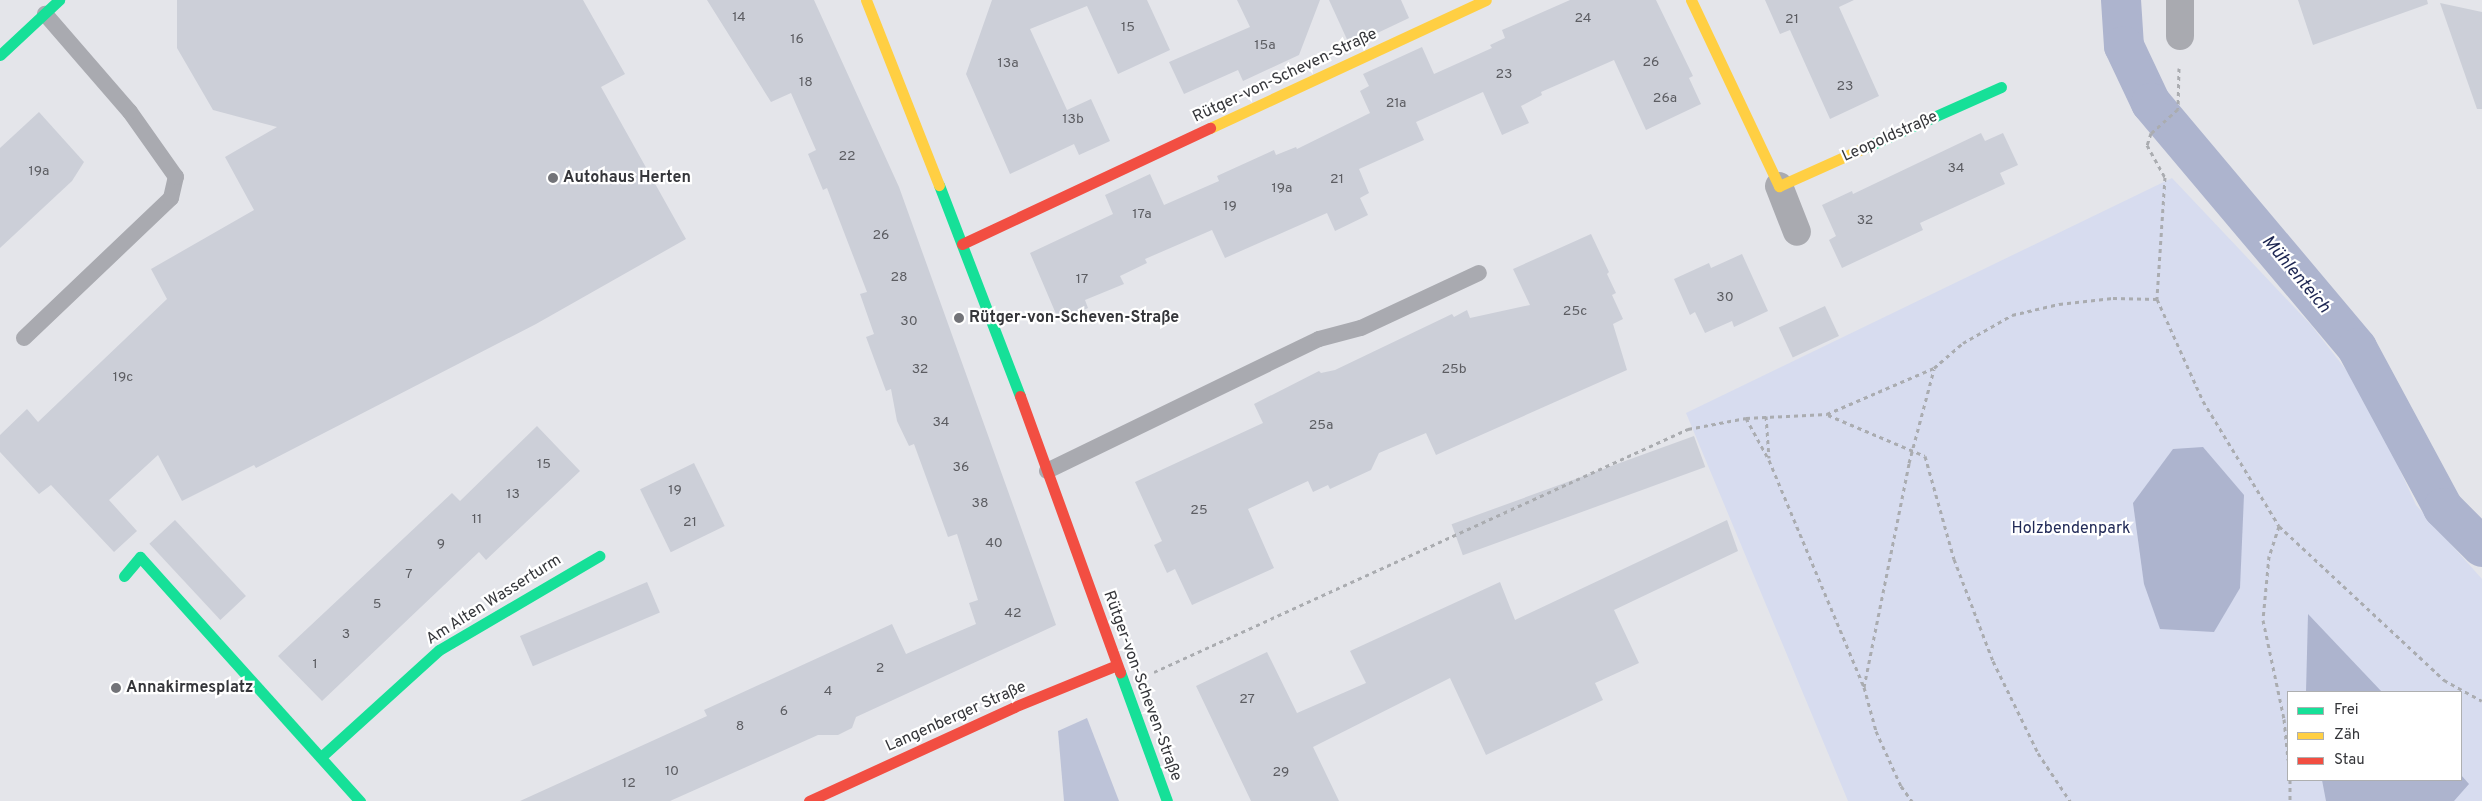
<!DOCTYPE html>
<meta charset="utf-8">
<style>
body{margin:0}
#map{position:relative;width:2482px;height:801px;overflow:hidden;background:#e4e5ea;font-family:Overpass,sans-serif}
div>[style]{position:absolute}
.green>*{inset:0;background:#d7dcef}
.forest>*{inset:0;background:#bdc3d8}
.water>*{inset:0;background:#adb4ce}
.canal>*{height:40px;margin:-20px;padding:0 20px;transform-origin:20px;border-radius:20px;background:#adb4ce}
.building>*{inset:0;background:#cccfd8;transform-origin:0 0}
.path>*{height:3px;margin-top:-1.5px;transform-origin:0;background:repeating-linear-gradient(90deg,#aaacb0 0 4px,transparent 0 8px)}
.lane>*{height:16px;margin:-8px;padding:0 8px;transform-origin:8px;border-radius:8px;background:#a9aab0}
.street>*{height:28px;margin:-14px;padding:0 14px;transform-origin:14px;border-radius:14px;background:#a9aab0}
.fast>*{height:11px;margin:-5.5px;padding:0 5.5px;transform-origin:5.5px;border-radius:5.5px;background:#16e098}
.slow>*{height:11px;margin:-5.5px;padding:0 5.5px;transform-origin:5.5px;border-radius:5.5px;background:#ffcf43}
.jam>*{height:11px;margin:-5.5px;padding:0 5.5px;transform-origin:5.5px;border-radius:5.5px;background:#f24e42}
.dots>*{width:14px;height:14px;translate:-50% -50%;box-sizing:border-box;border:2px solid #fff;border-radius:50%}
span{translate:-50% -50%;white-space:nowrap;text-align:center;line-height:1.15;-webkit-text-stroke:4.5px #fff;paint-order:stroke}
.number-label{font-size:14px;color:#5c5d62}
.number-label span{-webkit-text-stroke-width:0}
.street-label{font-size:16px;color:#35363a}
.poi-label{font-size:16px;color:#35363a;font-weight:700}
.left{translate:0 -50%;text-align:left}
.park-label{font-size:16px;color:#212a57}
.water-label{font-size:18px;color:#1d2652;font-style:italic}
.legend{position:absolute;left:2287px;top:691px;width:175px;height:90px;box-sizing:border-box;background:#fff;border:1px solid #aeafb0;margin:0;padding:6px 9px;list-style:none;font-size:15px;color:#35363a}
.legend li{display:flex;align-items:center;gap:10px;height:25px}
.legend b{width:25px;border:1px solid #aeafb0}
</style>
<div id="map">
<div class="green">
<div style="clip-path:polygon(evenodd,2172px 178px,2311px 325px,2365px 394px,2416px 505px,2482px 579px,2482px 801px,1848px 801px,1686px 413px,2172px 178px,2288px 692px,2461px 692px,2461px 780px,2288px 780px,2288px 692px)"></div>
</div>
<div class="forest">
<div style="clip-path:polygon(1087px 718px,1119px 801px,1064px 801px,1058px 731px)"></div>
</div>
<div class="water">
<div style="clip-path:polygon(2203px 447px,2244px 495px,2240px 588px,2214px 632px,2160px 629px,2144px 584px,2133px 503px,2173px 449px)"></div>
<div style="clip-path:polygon(2308px 614px,2382px 692px,2306px 692px)"></div>
<div style="clip-path:polygon(2461px 775px,2469px 784px,2454px 801px,2326px 801px,2322px 780px,2461px 780px)"></div>
</div>
<div class="canal">
<div style="left:2121px;top:0;width:46px;rotate:86.3deg"></div>
<div style="left:2124px;top:46px;width:63px;rotate:64.7deg"></div>
<div style="left:2151px;top:103px;width:320px;rotate:49.9deg"></div>
<div style="left:2357px;top:348px;width:182px;rotate:61.7deg"></div>
<div style="left:2443px;top:508px;width:55px;rotate:45deg"></div>
</div>
<div class="building">
<div style="clip-path:polygon(177px 0,583px 0,625px 74px,601px 87px,686px 239px,536px 324px,256px 468px,254px 465px,182px 501px,158px 455px,109px 500px,137px 531px,114px 552px,51px 485px,39px 494px,0 452px,0 435px,27px 409px,38px 422px,167px 299px,151px 269px,254px 210px,225px 157px,277px 127px,213px 110px,177px 48px)"></div>
<div style="clip-path:polygon(707px 0,814px 0,899px 187px,1056px 625px,856px 717px,852px 728px,838px 735px,818px 735px,670px 801px,520px 801px,707px 716px,704px 710px,892px 624px,906px 654px,976px 624px,969px 603px,978px 600px,957px 534px,948px 537px,914px 444px,909px 446px,897px 421px,891px 389px,886px 391px,866px 337px,874px 334px,860px 294px,867px 292px,827px 188px,823px 190px,808px 154px,816px 150px,791px 93px,771px 102px)"></div>
<div style="clip-path:polygon(992px 0,1147px 0,1170px 50px,1118px 74px,1087px 6px,1030px 29px,1067px 110px,1091px 99px,1110px 141px,1079px 155px,1074px 144px,1010px 174px,966px 74px)"></div>
<div style="clip-path:polygon(1237px 0,1320px 0,1299px 55px,1243px 81px,1238px 70px,1184px 94px,1169px 62px,1250px 27px)"></div>
<div style="clip-path:polygon(1329px 0,1401px 0,1409px 18px,1350px 46px)"></div>
<div style="clip-path:polygon(1570px 0,1656px 0,1693px 76px,1689px 78px,1701px 104px,1646px 130px,1614px 60px,1541px 92px,1542px 95px,1521px 106px,1529px 123px,1502px 135px,1483px 92px,1416px 122px,1424px 140px,1359px 169px,1369px 193px,1360px 198px,1368px 215px,1335px 231px,1327px 213px,1225px 258px,1212px 230px,1145px 259px,1147px 263px,1120px 276px,1124px 284px,1085px 300px,1088px 308px,1059px 321px,1030px 253px,1113px 214px,1105px 195px,1150px 174px,1164px 205px,1219px 181px,1217px 176px,1274px 150px,1276px 155px,1296px 147px,1297px 149px,1370px 113px,1360px 91px,1369px 86px,1363px 74px,1422px 47px,1434px 74px,1492px 48px,1490px 45px,1505px 38px,1502px 30px)"></div>
<div style="clip-path:polygon(1765px 0,1854px 0,1839px 7px,1879px 96px,1830px 119px,1790px 30px,1780px 34px)"></div>
<div style="clip-path:polygon(2298px 0,2427px 0,2428px 4px,2313px 45px)"></div>
<div style="clip-path:polygon(2440px 3px,2482px 12px,2482px 109px,2477px 109px)"></div>
<div style="clip-path:polygon(39px 112px,84px 162px,72px 181px,0 248px,0 148px)"></div>
<div style="clip-path:polygon(1981px 133px,1985px 141px,2003px 133px,2018px 165px,2000px 173px,2005px 184px,1920px 223px,1923px 230px,1842px 268px,1829px 240px,1836px 236px,1822px 205px,1852px 191px,1853px 194px)"></div>
<div style="clip-path:polygon(1591px 234px,1609px 272px,1607px 274px,1616px 293px,1612px 295px,1623px 319px,1613px 324px,1627px 370px,1436px 455px,1426px 433px,1379px 453px,1371px 470px,1330px 489px,1328px 485px,1313px 492px,1308px 481px,1248px 509px,1274px 568px,1192px 605px,1175px 569px,1167px 573px,1154px 545px,1162px 541px,1135px 482px,1263px 423px,1254px 404px,1319px 371px,1321px 373px,1335px 370px,1452px 314px,1454px 317px,1467px 310px,1470px 318px,1530px 305px,1513px 269px)"></div>
<div style="clip-path:polygon(1742px 254px,1768px 311px,1734px 327px,1732px 321px,1705px 333px,1695px 312px,1690px 315px,1674px 279px,1709px 263px,1711px 268px)"></div>
<div style="left:1825px;top:306px;width:33px;height:51px;rotate:65deg"></div>
<div style="clip-path:polygon(537px 426px,580px 471px,486px 560px,479px 552px,322px 701px,278px 656px,452px 493px,460px 501px)"></div>
<div style="left:1694px;top:436px;width:33px;height:258px;rotate:70deg"></div>
<div style="left:694px;top:463px;width:70px;height:60px;rotate:64deg"></div>
<div style="left:175px;top:520px;width:104px;height:35px;rotate:47deg"></div>
<div style="clip-path:polygon(1727px 520px,1738px 551px,1614px 610px,1639px 663px,1595px 683px,1603px 700px,1486px 755px,1450px 678px,1313px 747px,1339px 801px,1251px 801px,1196px 686px,1267px 652px,1297px 713px,1366px 683px,1350px 651px,1500px 582px,1515px 620px)"></div>
<div style="left:647px;top:582px;width:33px;height:138px;rotate:67deg"></div>
</div>
<div class="path">
<div style="left:2179px;top:68px;width:41px;rotate:91.4deg"></div>
<div style="left:2178px;top:109px;width:36px;rotate:138deg"></div>
<div style="left:2151px;top:133px;width:13px;rotate:108deg"></div>
<div style="left:2147px;top:145px;width:37px;rotate:61deg"></div>
<div style="left:2165px;top:177px;width:122px;rotate:93.8deg"></div>
<div style="left:2157px;top:299px;width:112px;rotate:65.7deg"></div>
<div style="left:2203px;top:401px;width:146px;rotate:58.7deg"></div>
<div style="left:2279px;top:526px;width:226px;rotate:43deg"></div>
<div style="left:2444px;top:680px;width:43px;rotate:28.9deg"></div>
<div style="left:1828px;top:415px;width:105px;rotate:22.9deg"></div>
<div style="left:1925px;top:456px;width:107px;rotate:74.3deg"></div>
<div style="left:1954px;top:559px;width:109px;rotate:69.1deg"></div>
<div style="left:1993px;top:661px;width:102px;rotate:63.9deg"></div>
<div style="left:2038px;top:753px;width:58px;rotate:56.3deg"></div>
<div style="left:1766px;top:416px;width:42px;rotate:85.9deg"></div>
<div style="left:1746px;top:418px;width:48px;rotate:61.3deg"></div>
<div style="left:1769px;top:460px;width:246px;rotate:67.3deg"></div>
<div style="left:1864px;top:687px;width:46px;rotate:74.7deg"></div>
<div style="left:1876px;top:731px;width:60px;rotate:65.6deg"></div>
<div style="left:1901px;top:786px;width:19px;rotate:54deg"></div>
<div style="left:2279px;top:526px;width:32px;rotate:108deg"></div>
<div style="left:2269px;top:556px;width:64px;rotate:95.4deg"></div>
<div style="left:2263px;top:620px;width:101px;rotate:78deg"></div>
<div style="left:2284px;top:719px;width:41px;rotate:84.4deg"></div>
<div style="left:1154px;top:672px;width:587px;rotate:-24.47deg"></div>
<div style="left:1688px;top:429px;width:59px;rotate:-10.7deg"></div>
<div style="left:1746px;top:418px;width:81px;rotate:-2.8deg"></div>
<div style="left:1827px;top:414px;width:116px;rotate:-23.3deg"></div>
<div style="left:1934px;top:368px;width:38px;rotate:-41deg"></div>
<div style="left:1963px;top:343px;width:56px;rotate:-29.7deg"></div>
<div style="left:2012px;top:315px;width:48px;rotate:-13.2deg"></div>
<div style="left:2059px;top:304px;width:54px;rotate:-6.3deg"></div>
<div style="left:2113px;top:298px;width:44px;rotate:1.3deg"></div>
<div style="left:1864px;top:687px;width:228px;rotate:-78.6deg"></div>
<div style="left:1909px;top:463px;width:97px;rotate:-75.1deg"></div>
<div style="left:2290px;top:780px;width:21px;rotate:90deg"></div>
</div>
<div class="lane">
<div style="left:24px;top:338px;width:203px;rotate:-43.6deg"></div>
<div style="left:171px;top:198px;width:22px;rotate:-77deg"></div>
<div style="left:176px;top:177px;width:80px;rotate:-125.3deg"></div>
<div style="left:130px;top:112px;width:130px;rotate:-130.9deg"></div>
<div style="left:1047px;top:471px;width:302px;rotate:-25.9deg"></div>
<div style="left:1319px;top:339px;width:43px;rotate:-14.7deg"></div>
<div style="left:1361px;top:328px;width:130px;rotate:-25deg"></div>
</div>
<div class="street">
<div style="left:2180px;top:0;width:36px;rotate:90deg"></div>
<div style="left:1779px;top:186px;width:49px;rotate:68.6deg"></div>
</div>
<div class="fast">
<div style="left:0;top:55px;width:81px;rotate:-43deg"></div>
<div style="left:1864px;top:148px;width:150px;rotate:-24deg"></div>
<div style="left:939px;top:185px;width:226px;rotate:69deg"></div>
<div style="left:124px;top:576px;width:25px;rotate:-50deg"></div>
<div style="left:140px;top:557px;width:329px;rotate:48deg"></div>
<div style="left:1120px;top:672px;width:137px;rotate:70deg"></div>
<div style="left:321px;top:757px;width:159px;rotate:-42.2deg"></div>
<div style="left:439px;top:650px;width:186px;rotate:-30.4deg"></div>
</div>
<div class="slow">
<div style="left:866px;top:0;width:199px;rotate:68.5deg"></div>
<div style="left:1691px;top:0;width:206px;rotate:64.7deg"></div>
<div style="left:1779px;top:186px;width:93px;rotate:-24.1deg"></div>
<div style="left:1210px;top:128px;width:304px;rotate:-24.9deg"></div>
</div>
<div class="jam">
<div style="left:962px;top:244px;width:274px;rotate:-25.1deg"></div>
<div style="left:1020px;top:396px;width:294px;rotate:70.1deg"></div>
<div style="left:809px;top:801px;width:226px;rotate:-24.6deg"></div>
<div style="left:1014px;top:707px;width:111px;rotate:-22.2deg"></div>
</div>
<div class="dots">
<div style="left:553px;top:178px;background:#727378"></div>
<div style="left:959px;top:318px;background:#727378"></div>
<div style="left:116px;top:688px;background:#727378"></div>
</div>
<div class="number-label">
<span style="left:739px;top:18px">14</span>
<span style="left:1583px;top:19px">24</span>
<span style="left:1792px;top:20px">21</span>
<span style="left:1128px;top:28px">15</span>
<span style="left:797px;top:40px">16</span>
<span style="left:1265px;top:46px">15a</span>
<span style="left:1651px;top:63px">26</span>
<span style="left:1008px;top:64px">13a</span>
<span style="left:1504px;top:75px">23</span>
<span style="left:806px;top:83px">18</span>
<span style="left:1845px;top:87px">23</span>
<span style="left:1665px;top:99px">26a</span>
<span style="left:1396px;top:104px">21a</span>
<span style="left:1073px;top:120px">13b</span>
<span style="left:847px;top:157px">22</span>
<span style="left:1956px;top:169px">34</span>
<span style="left:39px;top:172px">19a</span>
<span style="left:1337px;top:180px">21</span>
<span style="left:1282px;top:189px">19a</span>
<span style="left:1230px;top:207px">19</span>
<span style="left:1142px;top:215px">17a</span>
<span style="left:1865px;top:221px">32</span>
<span style="left:881px;top:236px">26</span>
<span style="left:899px;top:278px">28</span>
<span style="left:1082px;top:280px">17</span>
<span style="left:1725px;top:298px">30</span>
<span style="left:1575px;top:312px">25c</span>
<span style="left:909px;top:322px">30</span>
<span style="left:920px;top:370px">32</span>
<span style="left:1454px;top:370px">25b</span>
<span style="left:123px;top:378px">19c</span>
<span style="left:941px;top:423px">34</span>
<span style="left:1321px;top:426px">25a</span>
<span style="left:544px;top:465px">15</span>
<span style="left:961px;top:468px">36</span>
<span style="left:675px;top:491px">19</span>
<span style="left:513px;top:495px">13</span>
<span style="left:980px;top:504px">38</span>
<span style="left:1199px;top:511px">25</span>
<span style="left:477px;top:520px">11</span>
<span style="left:690px;top:523px">21</span>
<span style="left:994px;top:544px">40</span>
<span style="left:441px;top:545px">9</span>
<span style="left:409px;top:575px">7</span>
<span style="left:377px;top:605px">5</span>
<span style="left:1013px;top:614px">42</span>
<span style="left:346px;top:635px">3</span>
<span style="left:315px;top:665px">1</span>
<span style="left:880px;top:669px">2</span>
<span style="left:828px;top:692px">4</span>
<span style="left:1247px;top:700px">27</span>
<span style="left:784px;top:712px">6</span>
<span style="left:740px;top:727px">8</span>
<span style="left:672px;top:772px">10</span>
<span style="left:1281px;top:773px">29</span>
<span style="left:629px;top:784px">12</span>
</div>
<div class="street-label">
<span style="left:1285px;top:76px;rotate:-25deg">Rütger-von-Scheven-Straße</span>
<span style="left:1890px;top:137px;rotate:-24deg">Leopoldstraße</span>
<span style="left:494px;top:600px;rotate:-32deg">Am Alten Wasserturm</span>
<span style="left:1142px;top:686px;rotate:70deg">Rütger-von-Scheven-Straße</span>
<span style="left:956px;top:717px;rotate:-24deg">Langenberger Straße</span>
</div>
<div class="poi-label">
<span class="left" style="left:563px;top:178px">Autohaus Herten</span>
<span class="left" style="left:969px;top:318px">Rütger-von-Scheven-Straße</span>
<span class="left" style="left:126px;top:688px">Annakirmesplatz</span>
</div>
<div class="park-label">
<span style="left:2071px;top:529px">Holzbendenpark</span>
</div>
<div class="water-label">
<span style="left:2295px;top:275px;rotate:50deg">Mühlenteich</span>
</div>
<ul class="legend">
<li><b style="height:6px;background:#16e098"></b>Frei</li>
<li><b style="height:6px;background:#ffcf43"></b>Zäh</li>
<li><b style="height:6px;background:#f24e42"></b>Stau</li>
</ul>
</div>
